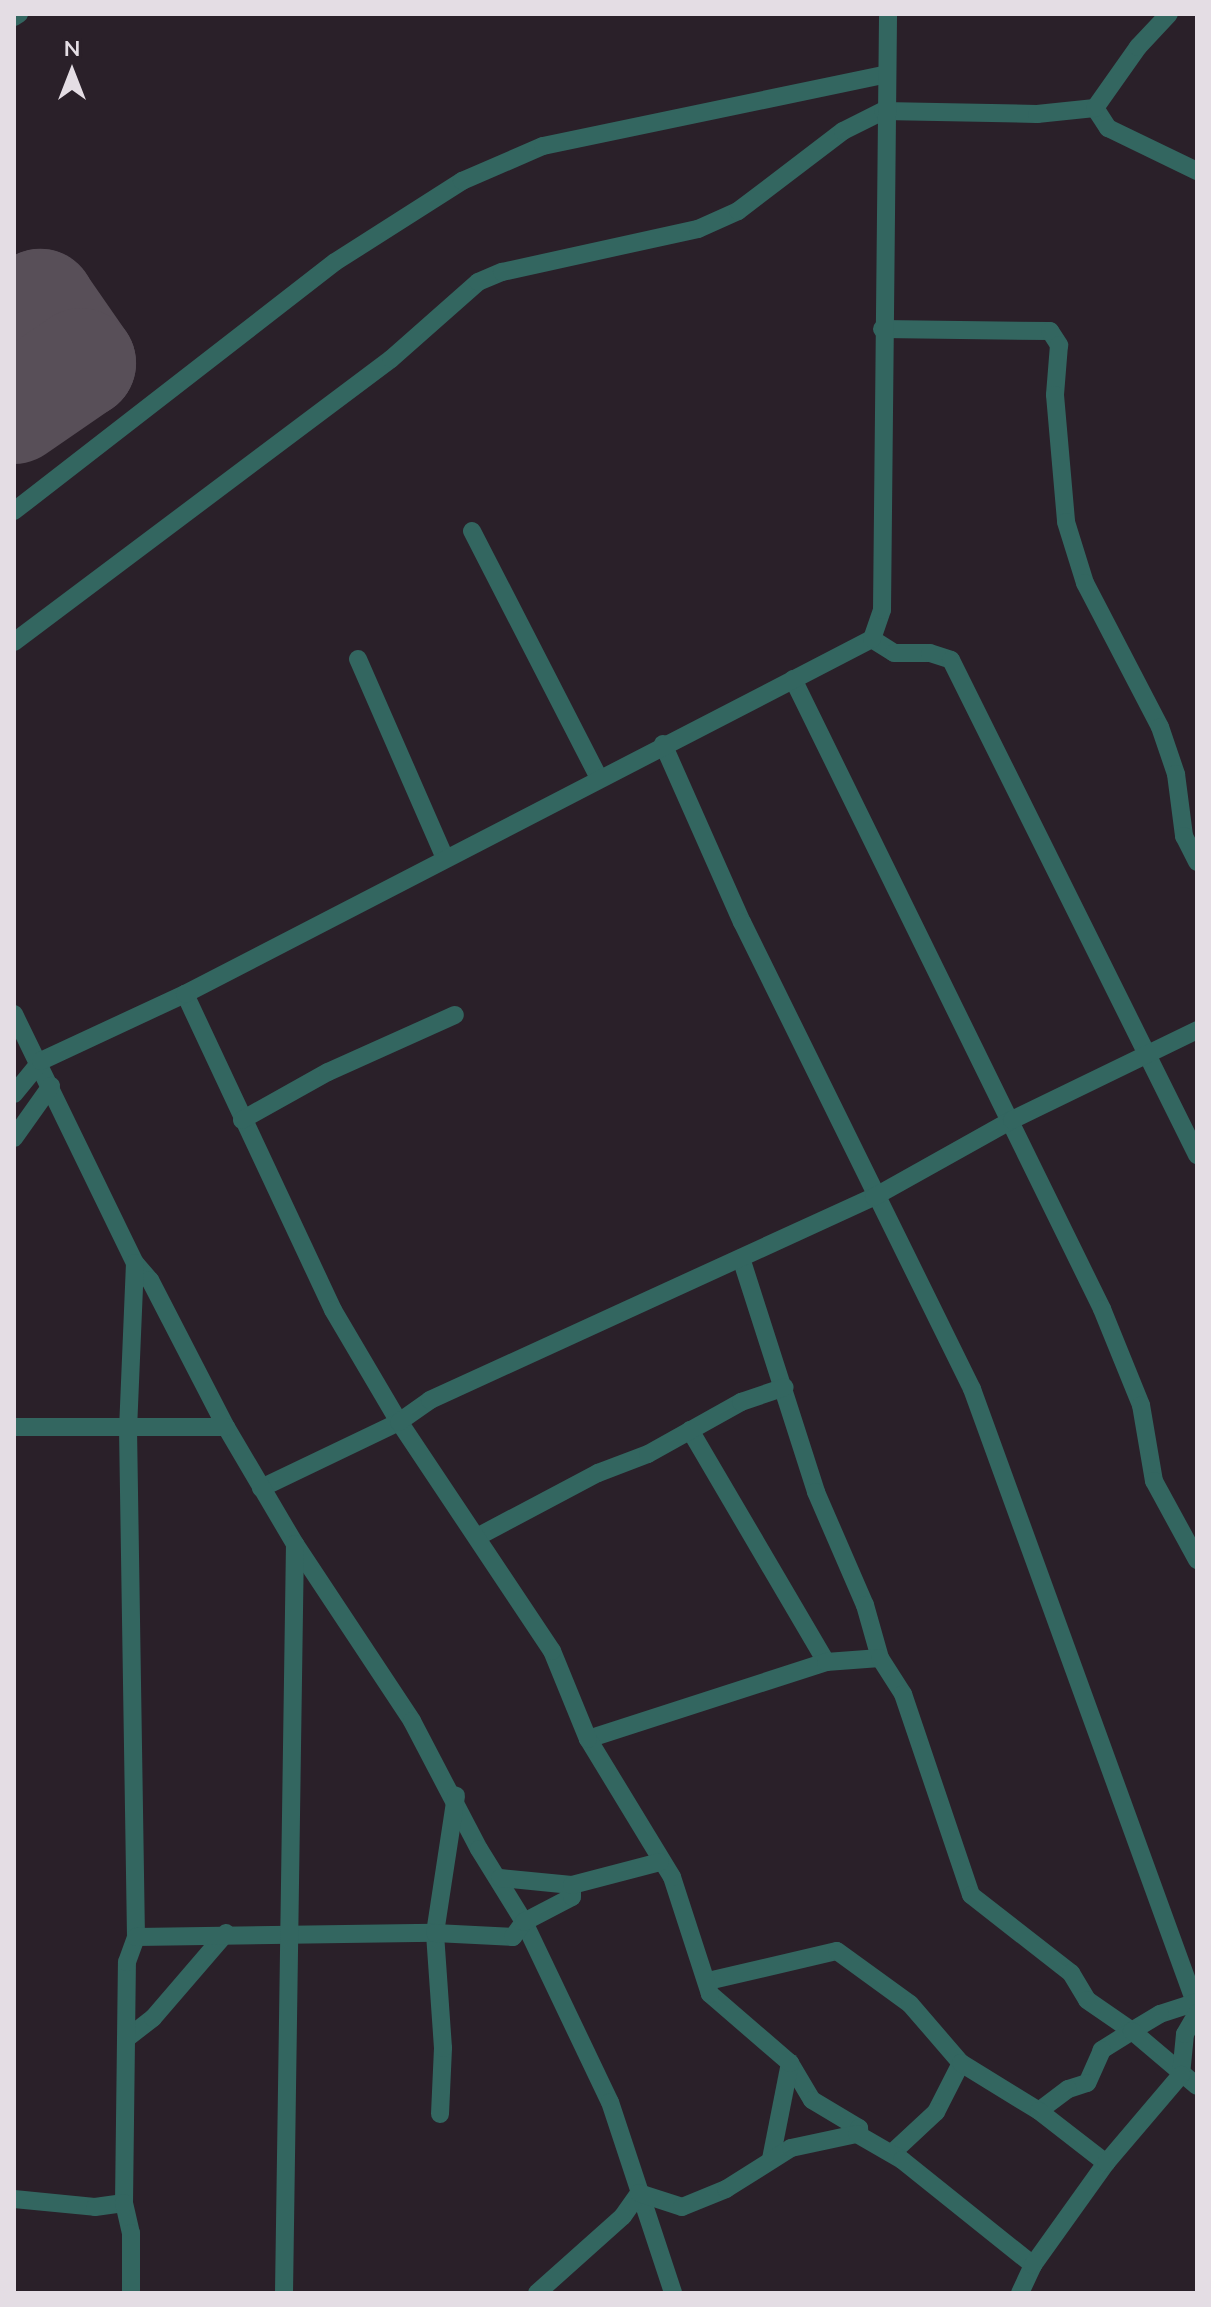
<!DOCTYPE html>
<style>
body{margin:0}
#map{position:relative;width:1211px;height:2307px;overflow:hidden;background:#2a2029;font-family:Mulish,sans-serif}
div>[style]{position:absolute}
.runway>*{height:110px;margin:-55px;padding:0 55px;transform-origin:55px;border-radius:55px;background:#584f58}
.street>*{height:18px;margin:-9px;padding:0 9px;transform-origin:9px;border-radius:9px;background:#336660}
span{translate:-50% -50%;white-space:nowrap;text-align:center;line-height:1.15;-webkit-text-stroke:6px #2a2029;paint-order:stroke}
.frame{position:absolute;inset:0;border:16px solid #e4dde4;pointer-events:none}
.north{position:absolute;left:32px;top:32px;width:80px;height:80px;-webkit-text-stroke:6px #2a2029;paint-order:stroke;rotate:0deg;font-size:22px;font-weight:700;line-height:32px;text-align:center;color:#e4dde4}
.north::after{content:'';display:block;margin:auto;width:28px;height:36px;background:#e4dde4;clip-path:polygon(50% 0,100% 100%,50% 72%,0 100%)}
</style>
<div id="map">
<div class="runway">
<div style="left:14px;top:322px;width:32px;rotate:-35deg"></div>
<div style="left:40px;top:304px;width:72px;rotate:55.2deg"></div>
<div style="left:81px;top:363px;width:81px;rotate:145.5deg"></div>
</div>
<div class="street">
<div style="left:14px;top:17px;width:6px;rotate:-31deg"></div>
<div style="left:1095px;top:108px;width:24px;rotate:57deg"></div>
<div style="left:1108px;top:128px;width:99px;rotate:25.8deg"></div>
<div style="left:882px;top:329px;width:168px;rotate:0.7deg"></div>
<div style="left:1050px;top:331px;width:17px;rotate:57deg"></div>
<div style="left:1059px;top:345px;width:50px;rotate:94.6deg"></div>
<div style="left:1055px;top:395px;width:127px;rotate:85deg"></div>
<div style="left:1066px;top:522px;width:64px;rotate:72.7deg"></div>
<div style="left:1085px;top:583px;width:162px;rotate:62.5deg"></div>
<div style="left:1160px;top:727px;width:50px;rotate:71.2deg"></div>
<div style="left:1176px;top:774px;width:63px;rotate:82.6deg"></div>
<div style="left:1184px;top:836px;width:29px;rotate:63deg"></div>
<div style="left:14px;top:511px;width:406px;rotate:-37.8deg"></div>
<div style="left:335px;top:262px;width:151px;rotate:-32.5deg"></div>
<div style="left:462px;top:181px;width:88px;rotate:-23.4deg"></div>
<div style="left:543px;top:146px;width:351px;rotate:-11.8deg"></div>
<div style="left:472px;top:531px;width:278px;rotate:62.8deg"></div>
<div style="left:872px;top:639px;width:26px;rotate:32deg"></div>
<div style="left:894px;top:653px;width:36px"></div>
<div style="left:930px;top:653px;width:22px;rotate:18deg"></div>
<div style="left:951px;top:660px;width:553px;rotate:63.57deg"></div>
<div style="left:14px;top:642px;width:471px;rotate:-36.9deg"></div>
<div style="left:391px;top:359px;width:116px;rotate:-41.5deg"></div>
<div style="left:478px;top:282px;width:26px;rotate:-23deg"></div>
<div style="left:502px;top:272px;width:201px;rotate:-12.4deg"></div>
<div style="left:698px;top:229px;width:44px;rotate:-24.2deg"></div>
<div style="left:738px;top:211px;width:132px;rotate:-37.3deg"></div>
<div style="left:843px;top:131px;width:45px;rotate:-26.6deg"></div>
<div style="left:883px;top:111px;width:154px;rotate:1.1deg"></div>
<div style="left:1037px;top:114px;width:58px;rotate:-5.9deg"></div>
<div style="left:1095px;top:108px;width:75px;rotate:-54.8deg"></div>
<div style="left:1138px;top:47px;width:45px;rotate:-46.8deg"></div>
<div style="left:358px;top:659px;width:217px;rotate:66.4deg"></div>
<div style="left:793px;top:679px;width:702px;rotate:63.87deg"></div>
<div style="left:1102px;top:1309px;width:104px;rotate:67.9deg"></div>
<div style="left:1141px;top:1405px;width:77px;rotate:80.3deg"></div>
<div style="left:1154px;top:1481px;width:90px;rotate:61.4deg"></div>
<div style="left:663px;top:744px;width:195px;rotate:66.1deg"></div>
<div style="left:742px;top:922px;width:521px;rotate:63.78deg"></div>
<div style="left:972px;top:1389px;width:659px;rotate:70.02deg"></div>
<div style="left:185px;top:994px;width:349px;rotate:64.9deg"></div>
<div style="left:333px;top:1310px;width:130px;rotate:59.5deg"></div>
<div style="left:399px;top:1422px;width:153px;rotate:154.4deg"></div>
<div style="left:14px;top:1014px;width:277px;rotate:64.1deg"></div>
<div style="left:135px;top:1263px;width:23px;rotate:49deg"></div>
<div style="left:150px;top:1280px;width:165px;rotate:62.7deg"></div>
<div style="left:226px;top:1427px;width:136px;rotate:59.5deg"></div>
<div style="left:295px;top:1544px;width:212px;rotate:56.5deg"></div>
<div style="left:412px;top:1721px;width:144px;rotate:62.4deg"></div>
<div style="left:479px;top:1849px;width:86px;rotate:58.3deg"></div>
<div style="left:524px;top:1922px;width:199px;rotate:64.5deg"></div>
<div style="left:610px;top:2102px;width:201px;rotate:71.7deg"></div>
<div style="left:14px;top:1094px;width:43px;rotate:-50.7deg"></div>
<div style="left:41px;top:1061px;width:159px;rotate:-25deg"></div>
<div style="left:185px;top:994px;width:773px;rotate:-27.33deg"></div>
<div style="left:872px;top:639px;width:31px;rotate:-71deg"></div>
<div style="left:882px;top:610px;width:596px;rotate:-89.42deg"></div>
<div style="left:242px;top:1120px;width:98px;rotate:-29.2deg"></div>
<div style="left:328px;top:1072px;width:139px;rotate:-24.2deg"></div>
<div style="left:14px;top:1138px;width:64px;rotate:-54.6deg"></div>
<div style="left:741px;top:1258px;width:246px;rotate:72.2deg"></div>
<div style="left:816px;top:1492px;width:123px;rotate:66.6deg"></div>
<div style="left:865px;top:1605px;width:55px;rotate:74.2deg"></div>
<div style="left:135px;top:1263px;width:165px;rotate:92.4deg"></div>
<div style="left:128px;top:1428px;width:509px;rotate:89.1deg"></div>
<div style="left:14px;top:1427px;width:212px"></div>
<div style="left:690px;top:1430px;width:269px;rotate:59.6deg"></div>
<div style="left:477px;top:1537px;width:137px;rotate:-27.9deg"></div>
<div style="left:598px;top:1473px;width:53px;rotate:-20.8deg"></div>
<div style="left:648px;top:1454px;width:107px;rotate:-29.2deg"></div>
<div style="left:741px;top:1402px;width:46px;rotate:-18.8deg"></div>
<div style="left:588px;top:1739px;width:250px;rotate:-17.9deg"></div>
<div style="left:826px;top:1662px;width:54px;rotate:-4.2deg"></div>
<div style="left:880px;top:1658px;width:43px;rotate:57.4deg"></div>
<div style="left:903px;top:1694px;width:212px;rotate:71.3deg"></div>
<div style="left:971px;top:1895px;width:127px;rotate:38deg"></div>
<div style="left:1071px;top:1973px;width:31px;rotate:59deg"></div>
<div style="left:1087px;top:2000px;width:55px;rotate:34.6deg"></div>
<div style="left:1132px;top:2031px;width:36px;rotate:148deg"></div>
<div style="left:1102px;top:2050px;width:36px;rotate:114deg"></div>
<div style="left:1087px;top:2083px;width:20px;rotate:162deg"></div>
<div style="left:1068px;top:2089px;width:36px;rotate:143deg"></div>
<div style="left:500px;top:1878px;width:72px;rotate:5.6deg"></div>
<div style="left:708px;top:1981px;width:132px;rotate:-13.1deg"></div>
<div style="left:837px;top:1951px;width:90px;rotate:36deg"></div>
<div style="left:910px;top:2004px;width:78px;rotate:49.2deg"></div>
<div style="left:961px;top:2063px;width:55px;rotate:117deg"></div>
<div style="left:936px;top:2112px;width:60px;rotate:137deg"></div>
<div style="left:1197px;top:2002px;width:39px;rotate:162deg"></div>
<div style="left:1160px;top:2014px;width:33px;rotate:149deg"></div>
<div style="left:1132px;top:2031px;width:85px;rotate:40.2deg"></div>
<div style="left:126px;top:2039px;width:34px;rotate:-38deg"></div>
<div style="left:153px;top:2018px;width:112px;rotate:-49.3deg"></div>
<div style="left:790px;top:2063px;width:43px;rotate:59.3deg"></div>
<div style="left:812px;top:2100px;width:55px;rotate:30.8deg"></div>
<div style="left:859px;top:2128px;width:6px;rotate:108deg"></div>
<div style="left:961px;top:2063px;width:92px;rotate:31.6deg"></div>
<div style="left:1039px;top:2111px;width:85px;rotate:37.8deg"></div>
<div style="left:1181px;top:2075px;width:41px;rotate:-84.4deg"></div>
<div style="left:1185px;top:2034px;width:24px;rotate:-60deg"></div>
<div style="left:440px;top:2114px;width:66px;rotate:-87.4deg"></div>
<div style="left:443px;top:2048px;width:115px;rotate:-94deg"></div>
<div style="left:435px;top:1933px;width:139px;rotate:-81.3deg"></div>
<div style="left:771px;top:2159px;width:98px;rotate:-78.8deg"></div>
<div style="left:790px;top:2063px;width:106px;rotate:-139.2deg"></div>
<div style="left:710px;top:1994px;width:123px;rotate:-108deg"></div>
<div style="left:672px;top:1877px;width:162px;rotate:-121.3deg"></div>
<div style="left:588px;top:1739px;width:95px;rotate:-112.2deg"></div>
<div style="left:552px;top:1651px;width:275px;rotate:-123.7deg"></div>
<div style="left:399px;top:1422px;width:38px;rotate:-35deg"></div>
<div style="left:430px;top:1400px;width:488px;rotate:-24.6deg"></div>
<div style="left:874px;top:1197px;width:158px;rotate:-29.2deg"></div>
<div style="left:1012px;top:1120px;width:206px;rotate:-25.9deg"></div>
<div style="left:14px;top:2199px;width:81px;rotate:5.6deg"></div>
<div style="left:95px;top:2207px;width:29px;rotate:-8deg"></div>
<div style="left:124px;top:2203px;width:241px;rotate:-89.3deg"></div>
<div style="left:127px;top:1962px;width:27px;rotate:-70deg"></div>
<div style="left:136px;top:1937px;width:299px;rotate:-0.8deg"></div>
<div style="left:435px;top:1933px;width:78px;rotate:2.9deg"></div>
<div style="left:513px;top:1937px;width:19px;rotate:-54deg"></div>
<div style="left:524px;top:1922px;width:54px;rotate:-27.5deg"></div>
<div style="left:572px;top:1897px;width:12px;rotate:-90deg"></div>
<div style="left:572px;top:1885px;width:91px;rotate:-14.6deg"></div>
<div style="left:124px;top:2203px;width:31px;rotate:77deg"></div>
<div style="left:131px;top:2233px;width:60px;rotate:90deg"></div>
<div style="left:284px;top:2293px;width:749px;rotate:-89.16deg"></div>
<div style="left:537px;top:2293px;width:115px;rotate:-41.8deg"></div>
<div style="left:623px;top:2216px;width:28px;rotate:-55deg"></div>
<div style="left:639px;top:2193px;width:45px;rotate:18deg"></div>
<div style="left:682px;top:2207px;width:48px;rotate:-22.2deg"></div>
<div style="left:726px;top:2189px;width:77px;rotate:-32.2deg"></div>
<div style="left:791px;top:2148px;width:67px;rotate:-12deg"></div>
<div style="left:857px;top:2134px;width:52px;rotate:30deg"></div>
<div style="left:902px;top:2160px;width:168px;rotate:38.7deg"></div>
<div style="left:1020px;top:2293px;width:31px;rotate:-65deg"></div>
<div style="left:1033px;top:2265px;width:125px;rotate:-54.4deg"></div>
<div style="left:1106px;top:2163px;width:116px;rotate:-49.6deg"></div>
</div>
<div class="frame"></div>
<div class="north">N</div>
</div>
